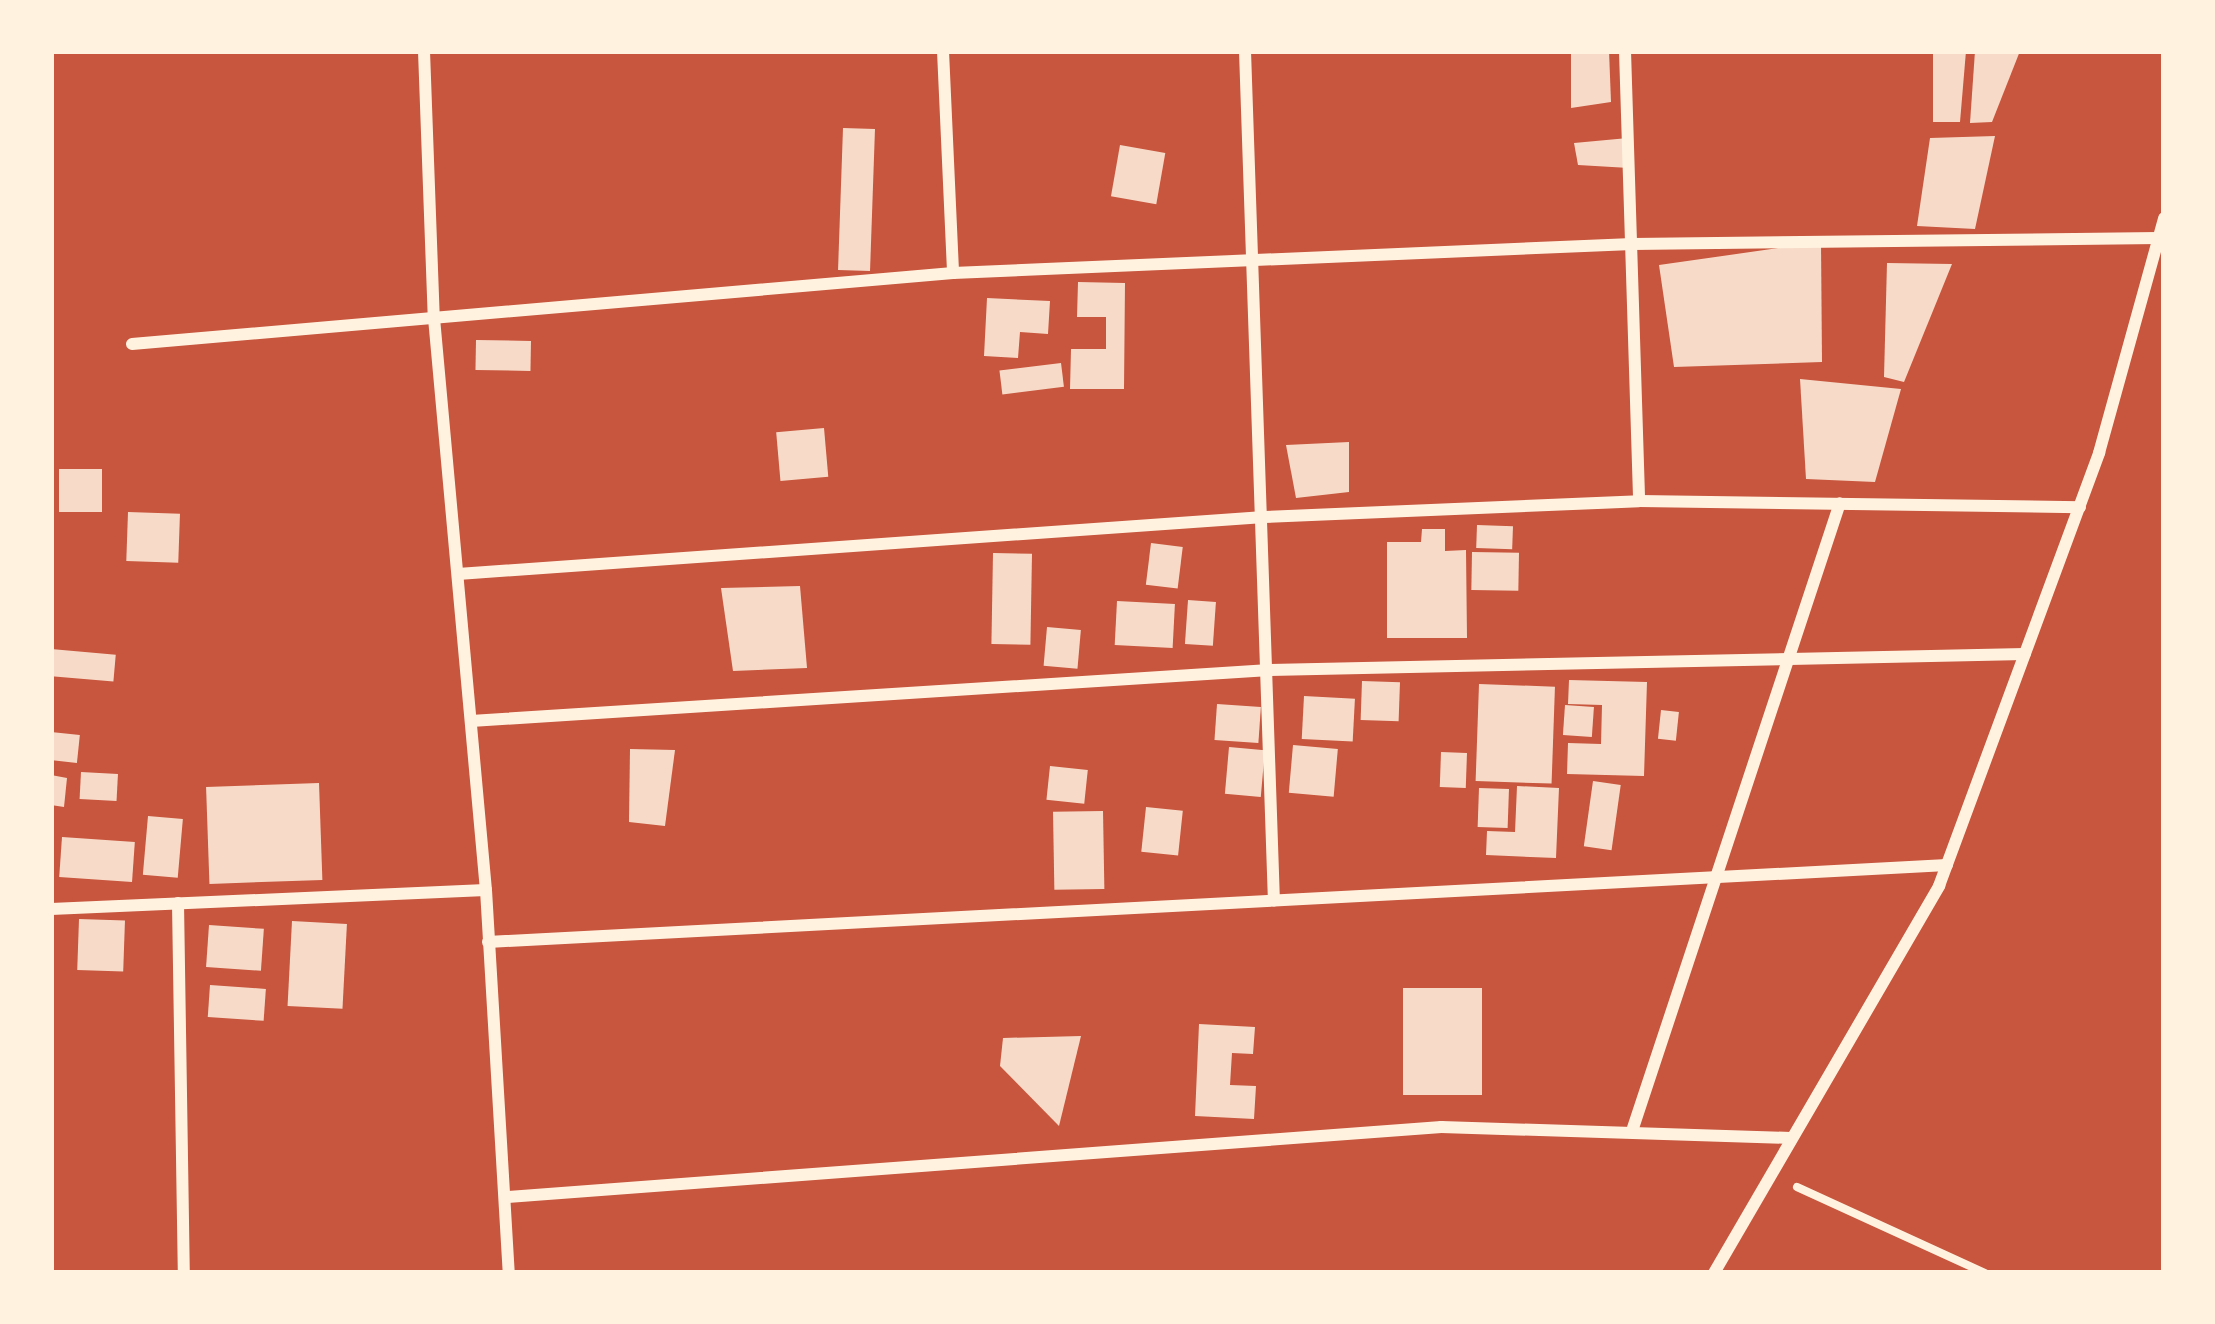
<!DOCTYPE html>
<style>
body{margin:0}
#map{position:relative;width:2215px;height:1324px;overflow:hidden;background:#c8553d;font-family:"Nunito Sans",sans-serif}
div>[style]{position:absolute}
.building>*{inset:0;background:#f7dbc8;transform-origin:0 0}
.path>*{height:8px;margin:-4px;padding:0 4px;transform-origin:4px;border-radius:4px;background:#fff3e0}
.minor>*{height:12px;margin:-6px;padding:0 6px;transform-origin:6px;border-radius:6px;background:#fff3e0}
span{translate:-50% -50%;white-space:nowrap;text-align:center;line-height:1.15;-webkit-text-stroke:9px #fff3e0;paint-order:stroke}
.frame{position:absolute;inset:0;border:54px solid #fff3e0;pointer-events:none}
</style>
<div id="map">
<div class="building">
<div style="clip-path:polygon(1571px 51px,1609px 51px,1611px 102px,1571px 108px)"></div>
<div style="clip-path:polygon(1933px 51px,1966px 51px,1960px 122px,1933px 122px)"></div>
<div style="clip-path:polygon(1975px 51px,2020px 51px,1992px 122px,1970px 123px)"></div>
<div style="left:843px;top:128px;width:32px;height:142px;rotate:2deg"></div>
<div style="clip-path:polygon(1995px 136px,1975px 229px,1917px 226px,1930px 138px)"></div>
<div style="clip-path:polygon(1628px 138px,1629px 168px,1578px 165px,1574px 143px)"></div>
<div style="left:1120px;top:145px;width:46px;height:52px;rotate:10deg"></div>
<div style="clip-path:polygon(1821px 242px,1822px 362px,1674px 367px,1659px 265px)"></div>
<div style="clip-path:polygon(1887px 263px,1952px 264px,1904px 382px,1884px 377px)"></div>
<div style="clip-path:polygon(1078px 282px,1125px 283px,1124px 389px,1070px 389px,1071px 349px,1106px 349px,1106px 317px,1077px 317px)"></div>
<div style="clip-path:polygon(987px 298px,1050px 301px,1048px 334px,1020px 332px,1018px 358px,984px 356px)"></div>
<div style="left:476px;top:340px;width:55px;height:30px;rotate:1deg"></div>
<div style="left:1061px;top:363px;width:24px;height:62px;rotate:83deg"></div>
<div style="clip-path:polygon(1800px 379px,1901px 389px,1875px 482px,1806px 479px)"></div>
<div style="left:824px;top:428px;width:49px;height:48px;rotate:85deg"></div>
<div style="clip-path:polygon(1349px 442px,1349px 492px,1296px 498px,1286px 445px)"></div>
<div style="left:59px;top:469px;width:43px;height:43px"></div>
<div style="left:128px;top:512px;width:52px;height:49px;rotate:2deg"></div>
<div style="left:1477px;top:525px;width:36px;height:23px;rotate:2deg"></div>
<div style="clip-path:polygon(1422px 529px,1445px 529px,1445px 551px,1466px 550px,1467px 638px,1387px 638px,1387px 542px,1421px 542px)"></div>
<div style="left:1151px;top:543px;width:32px;height:42px;rotate:7deg"></div>
<div style="left:1472px;top:552px;width:47px;height:38px;rotate:1deg"></div>
<div style="left:993px;top:553px;width:39px;height:91px;rotate:1deg"></div>
<div style="clip-path:polygon(800px 586px,807px 668px,733px 671px,721px 588px)"></div>
<div style="left:1188px;top:600px;width:28px;height:44px;rotate:4deg"></div>
<div style="left:1117px;top:601px;width:58px;height:44px;rotate:3deg"></div>
<div style="left:1047px;top:627px;width:34px;height:39px;rotate:5deg"></div>
<div style="left:51px;top:649px;width:65px;height:27px;rotate:5deg"></div>
<div style="clip-path:polygon(1569px 680px,1647px 682px,1644px 776px,1567px 774px,1568px 743px,1601px 744px,1602px 705px,1568px 704px)"></div>
<div style="left:1362px;top:681px;width:38px;height:39px;rotate:2deg"></div>
<div style="left:1479px;top:684px;width:76px;height:97px;rotate:2deg"></div>
<div style="left:1304px;top:696px;width:51px;height:43px;rotate:3deg"></div>
<div style="left:1217px;top:704px;width:44px;height:36px;rotate:4deg"></div>
<div style="left:1565px;top:705px;width:29px;height:30px;rotate:4deg"></div>
<div style="left:1661px;top:710px;width:18px;height:29px;rotate:6deg"></div>
<div style="left:51px;top:732px;width:29px;height:28px;rotate:6deg"></div>
<div style="left:1293px;top:745px;width:45px;height:48px;rotate:5deg"></div>
<div style="left:1229px;top:747px;width:36px;height:47px;rotate:5deg"></div>
<div style="clip-path:polygon(630px 749px,675px 750px,665px 826px,629px 822px)"></div>
<div style="left:1441px;top:752px;width:26px;height:35px;rotate:2deg"></div>
<div style="left:1050px;top:766px;width:38px;height:34px;rotate:6deg"></div>
<div style="left:81px;top:772px;width:37px;height:27px;rotate:3deg"></div>
<div style="clip-path:polygon(51px 775px,67px 778px,64px 807px,51px 805px)"></div>
<div style="left:1593px;top:781px;width:28px;height:66px;rotate:8deg"></div>
<div style="left:319px;top:783px;width:97px;height:113px;rotate:88deg"></div>
<div style="clip-path:polygon(1517px 786px,1559px 788px,1556px 858px,1486px 855px,1487px 831px,1515px 832px)"></div>
<div style="left:1479px;top:788px;width:30px;height:39px;rotate:2deg"></div>
<div style="left:1146px;top:807px;width:37px;height:45px;rotate:6deg"></div>
<div style="left:1103px;top:811px;width:78px;height:50px;rotate:89deg"></div>
<div style="left:148px;top:816px;width:35px;height:59px;rotate:5deg"></div>
<div style="left:62px;top:837px;width:73px;height:40px;rotate:4deg"></div>
<div style="left:79px;top:919px;width:46px;height:51px;rotate:2deg"></div>
<div style="left:292px;top:921px;width:55px;height:85px;rotate:3deg"></div>
<div style="left:209px;top:925px;width:55px;height:42px;rotate:4deg"></div>
<div style="left:210px;top:985px;width:56px;height:32px;rotate:4deg"></div>
<div style="left:1482px;top:988px;width:107px;height:79px;rotate:90deg"></div>
<div style="clip-path:polygon(1199px 1024px,1255px 1027px,1253px 1054px,1232px 1053px,1230px 1085px,1256px 1086px,1254px 1119px,1195px 1116px)"></div>
<div style="clip-path:polygon(1081px 1036px,1059px 1126px,1000px 1066px,1003px 1038px)"></div>
</div>
<div class="path">
<div style="left:1797px;top:1187px;width:207px;rotate:24.6deg"></div>
</div>
<div class="minor">
<div style="left:424px;top:51px;width:267px;rotate:87.9deg"></div>
<div style="left:434px;top:318px;width:574px;rotate:84.81deg"></div>
<div style="left:943px;top:51px;width:222px;rotate:87.4deg"></div>
<div style="left:1245px;top:51px;width:850px;rotate:88.05deg"></div>
<div style="left:1625px;top:51px;width:450px;rotate:88.2deg"></div>
<div style="left:132px;top:344px;width:824px;rotate:-4.94deg"></div>
<div style="left:953px;top:273px;width:680px;rotate:-2.45deg"></div>
<div style="left:1632px;top:244px;width:527px;rotate:-0.65deg"></div>
<div style="left:458px;top:574px;width:808px;rotate:-4.05deg"></div>
<div style="left:1264px;top:517px;width:375px;rotate:-2.4deg"></div>
<div style="left:1639px;top:501px;width:441px;rotate:0.8deg"></div>
<div style="left:471px;top:721px;width:800px;rotate:-3.66deg"></div>
<div style="left:1269px;top:670px;width:756px;rotate:-1.21deg"></div>
<div style="left:178px;top:903px;width:370px;rotate:89.1deg"></div>
<div style="left:51px;top:909px;width:435px;rotate:-2.5deg"></div>
<div style="left:486px;top:890px;width:384px;rotate:86.6deg"></div>
<div style="left:488px;top:942px;width:1461px;rotate:-3.02deg"></div>
<div style="left:1633px;top:1128px;width:658px;rotate:-71.68deg"></div>
<div style="left:507px;top:1197px;width:937px;rotate:-4.29deg"></div>
<div style="left:1441px;top:1127px;width:350px;rotate:1.8deg"></div>
<div style="left:1714px;top:1273px;width:448px;rotate:-59.8deg"></div>
<div style="left:1939px;top:886px;width:462px;rotate:-69.7deg"></div>
<div style="left:2099px;top:453px;width:244px;rotate:-74.5deg"></div>
</div>
<div class="frame"></div>
</div>
